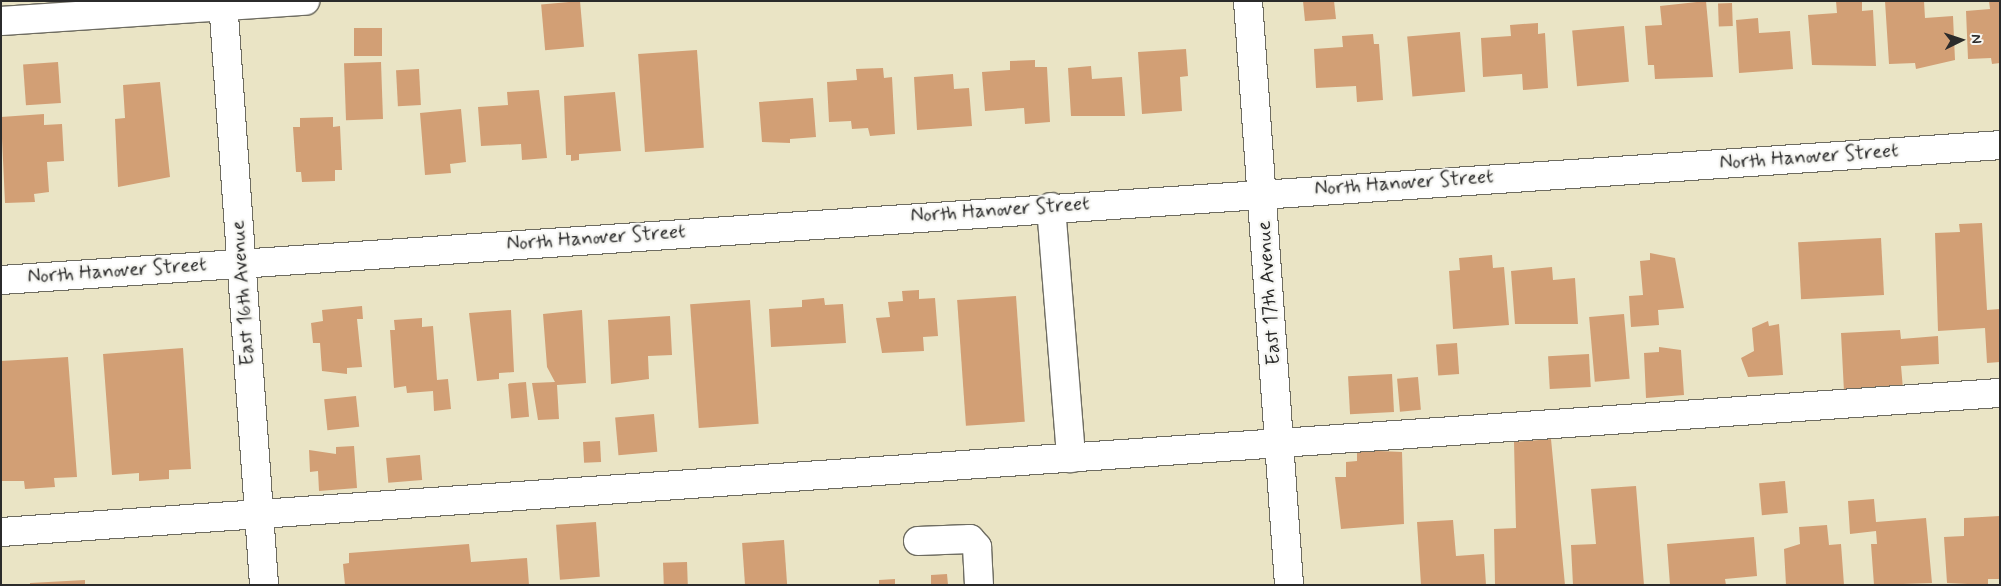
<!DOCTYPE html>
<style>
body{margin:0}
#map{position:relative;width:2001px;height:586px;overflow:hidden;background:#eae4c5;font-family:Mynerve,sans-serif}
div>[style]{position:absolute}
.building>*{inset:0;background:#d29f75;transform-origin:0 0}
.roads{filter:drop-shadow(1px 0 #6e6c61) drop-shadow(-1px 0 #6e6c61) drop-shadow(0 1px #6e6c61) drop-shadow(0 -1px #6e6c61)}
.minor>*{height:28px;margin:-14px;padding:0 14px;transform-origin:14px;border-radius:14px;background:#fff}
span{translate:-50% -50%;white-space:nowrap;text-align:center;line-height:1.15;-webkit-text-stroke:4.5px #f6f6f2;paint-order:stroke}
.street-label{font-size:20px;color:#2b2b2b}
.frame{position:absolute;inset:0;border:2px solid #2b2b2b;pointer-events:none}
.north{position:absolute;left:1936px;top:15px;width:50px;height:50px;-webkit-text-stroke:4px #f6f6f2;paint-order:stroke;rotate:86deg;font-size:14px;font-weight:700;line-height:20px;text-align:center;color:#2b2b2b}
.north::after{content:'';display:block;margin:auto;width:18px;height:22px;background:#2b2b2b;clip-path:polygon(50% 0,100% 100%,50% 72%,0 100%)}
</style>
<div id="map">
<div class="building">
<div style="left:580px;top:1px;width:46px;height:39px;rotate:85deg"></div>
<div style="clip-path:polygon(1303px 1px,1334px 1px,1336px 19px,1305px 21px)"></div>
<div style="clip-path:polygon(1706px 1px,1713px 77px,1655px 79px,1654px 65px,1648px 65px,1645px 26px,1662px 25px,1660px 6px)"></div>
<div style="clip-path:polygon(1836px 1px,1862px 1px,1862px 11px,1873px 10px,1876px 66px,1812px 65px,1808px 15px,1837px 13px)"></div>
<div style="clip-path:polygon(1885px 1px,1924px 1px,1925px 18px,1953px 16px,1955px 60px,1916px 69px,1915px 63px,1889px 64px)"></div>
<div style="clip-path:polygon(1989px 1px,2000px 1px,2000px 63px,1992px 64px,1991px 58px,1968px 59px,1966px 11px,1990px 9px)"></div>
<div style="left:1732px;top:3px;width:23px;height:14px;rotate:88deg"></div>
<div style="clip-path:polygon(1758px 18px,1759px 33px,1790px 31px,1793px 69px,1739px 73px,1736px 20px)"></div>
<div style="clip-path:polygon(1538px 23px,1538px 34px,1545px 33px,1548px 88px,1523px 90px,1522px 74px,1483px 77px,1481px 38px,1511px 36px,1510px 25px)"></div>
<div style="left:1624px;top:26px;width:56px;height:52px;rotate:85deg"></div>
<div style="left:382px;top:28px;width:28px;height:28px;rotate:90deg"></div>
<div style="left:1460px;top:32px;width:60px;height:53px;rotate:85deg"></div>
<div style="clip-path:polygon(1373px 34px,1374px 44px,1379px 44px,1383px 100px,1357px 102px,1356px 86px,1316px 88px,1314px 49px,1343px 47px,1342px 36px)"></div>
<div style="clip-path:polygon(1186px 49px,1188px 76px,1180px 77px,1182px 111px,1142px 114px,1138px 52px)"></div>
<div style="left:697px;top:50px;width:98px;height:59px;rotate:86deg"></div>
<div style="clip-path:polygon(1035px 60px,1035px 67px,1047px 67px,1050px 122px,1025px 124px,1024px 108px,985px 111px,982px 72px,1010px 70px,1010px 61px)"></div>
<div style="left:58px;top:62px;width:41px;height:35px;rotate:86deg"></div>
<div style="left:381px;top:62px;width:57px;height:37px;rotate:88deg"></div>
<div style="clip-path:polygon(1091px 66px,1092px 79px,1122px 77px,1125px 116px,1071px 116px,1068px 68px)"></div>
<div style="clip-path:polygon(883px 68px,884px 78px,892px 77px,895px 134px,870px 136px,868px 128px,852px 129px,851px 121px,829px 122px,827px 82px,857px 80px,856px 69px)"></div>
<div style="left:419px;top:69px;width:36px;height:23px;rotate:87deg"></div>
<div style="clip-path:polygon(953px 74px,954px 89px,969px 88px,972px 126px,917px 130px,914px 77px)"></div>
<div style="clip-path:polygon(160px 82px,170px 177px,118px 187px,115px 119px,125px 118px,123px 85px)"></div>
<div style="clip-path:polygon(539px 90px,547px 158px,522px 160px,521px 144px,481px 146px,478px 107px,508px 105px,507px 92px)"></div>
<div style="clip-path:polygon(615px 92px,621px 151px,579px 154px,579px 160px,571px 161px,571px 155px,566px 155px,564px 96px)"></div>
<div style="clip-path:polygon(813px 98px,816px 137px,790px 139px,790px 143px,762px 142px,759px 102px)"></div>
<div style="clip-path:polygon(461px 109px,466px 162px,450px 164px,451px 173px,425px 175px,420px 113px)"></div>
<div style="clip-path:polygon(44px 114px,44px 125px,62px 124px,64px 161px,47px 162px,49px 192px,34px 194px,35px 202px,5px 203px,1px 117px)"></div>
<div style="clip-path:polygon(333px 117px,333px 127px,340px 126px,342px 170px,335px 170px,335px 181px,302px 182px,301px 172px,296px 172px,293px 127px,300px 127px,300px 118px)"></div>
<div style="clip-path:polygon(1982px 223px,1987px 310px,2000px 309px,2000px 362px,1987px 363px,1985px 328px,1938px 331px,1935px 233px,1960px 232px,1959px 224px)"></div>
<div style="left:1881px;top:238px;width:57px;height:83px;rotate:87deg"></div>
<div style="clip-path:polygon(1650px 253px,1675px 258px,1684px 308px,1658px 310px,1659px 325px,1631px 327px,1629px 296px,1643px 295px,1640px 261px,1650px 260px)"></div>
<div style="clip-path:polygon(1492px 255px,1493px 268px,1504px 267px,1509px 325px,1453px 329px,1449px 271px,1460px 270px,1459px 258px)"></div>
<div style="clip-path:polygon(1552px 267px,1553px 280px,1575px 278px,1578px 324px,1515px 324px,1511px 271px)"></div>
<div style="clip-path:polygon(919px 290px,919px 299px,935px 298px,938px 336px,923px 337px,924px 351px,882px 353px,876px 318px,890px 317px,888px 302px,903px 301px,902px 291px)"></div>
<div style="left:1016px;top:296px;width:126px;height:59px;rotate:86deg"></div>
<div style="clip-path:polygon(824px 298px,825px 305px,843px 304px,846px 343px,771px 347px,769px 309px,802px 307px,802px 300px)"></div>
<div style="left:750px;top:300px;width:124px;height:60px;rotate:86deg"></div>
<div style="clip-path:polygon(362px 306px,363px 319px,357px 319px,362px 367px,347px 368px,347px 374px,322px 371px,320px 343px,313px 343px,311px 323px,323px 321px,322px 310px)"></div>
<div style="clip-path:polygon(511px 310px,514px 372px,499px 373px,499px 379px,477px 381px,469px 313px)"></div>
<div style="clip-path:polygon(582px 310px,586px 383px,557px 385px,559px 419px,538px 420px,532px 383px,555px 382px,547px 367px,543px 314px)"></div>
<div style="left:1624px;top:314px;width:65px;height:35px;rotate:85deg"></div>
<div style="clip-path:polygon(670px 316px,672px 355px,648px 356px,649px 379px,611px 384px,608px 320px)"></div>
<div style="clip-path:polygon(422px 318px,422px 327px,433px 326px,437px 380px,448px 379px,451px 409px,434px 411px,433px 391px,407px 393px,406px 386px,394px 388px,390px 330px,395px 330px,394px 320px)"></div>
<div style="clip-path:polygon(1768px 321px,1769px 326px,1779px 324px,1783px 375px,1748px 377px,1741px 358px,1754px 351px,1752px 328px)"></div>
<div style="clip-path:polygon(1900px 330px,1901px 339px,1938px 336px,1939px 364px,1901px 366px,1903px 389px,1844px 392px,1841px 333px)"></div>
<div style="left:1457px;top:343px;width:31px;height:21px;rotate:86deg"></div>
<div style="clip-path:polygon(1659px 347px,1681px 350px,1684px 395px,1646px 398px,1644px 353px,1659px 352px)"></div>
<div style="clip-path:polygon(183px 348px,191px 469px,169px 470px,169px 479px,139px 481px,139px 473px,112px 475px,103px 354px)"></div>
<div style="left:1589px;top:354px;width:33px;height:41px;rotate:87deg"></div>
<div style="clip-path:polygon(68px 357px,77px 477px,54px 478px,55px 487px,25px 489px,24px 481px,1px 481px,1px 361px)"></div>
<div style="left:1392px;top:374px;width:38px;height:44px;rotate:87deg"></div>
<div style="left:1418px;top:377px;width:33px;height:21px;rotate:85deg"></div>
<div style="left:526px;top:382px;width:35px;height:18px;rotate:85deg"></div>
<div style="left:356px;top:396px;width:31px;height:32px;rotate:84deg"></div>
<div style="left:654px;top:414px;width:38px;height:39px;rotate:85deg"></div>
<div style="clip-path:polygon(1551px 439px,1565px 585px,1495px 585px,1494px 529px,1516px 528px,1514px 442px)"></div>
<div style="left:600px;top:441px;width:21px;height:17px;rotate:87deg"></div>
<div style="clip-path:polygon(354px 446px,357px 488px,319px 491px,318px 471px,310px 472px,309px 450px,336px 454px,336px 447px)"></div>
<div style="clip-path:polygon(1357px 450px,1402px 452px,1404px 524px,1341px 529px,1335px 477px,1346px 477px,1346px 462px,1357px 461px)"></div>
<div style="left:420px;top:455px;width:25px;height:34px;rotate:85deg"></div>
<div style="left:1785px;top:481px;width:32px;height:26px;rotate:85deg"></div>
<div style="clip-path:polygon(1636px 486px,1644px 585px,1573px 585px,1571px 545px,1596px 544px,1591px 489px)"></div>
<div style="clip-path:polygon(1874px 499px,1876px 522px,1926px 518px,1932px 583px,1874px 585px,1871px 544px,1877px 544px,1876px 531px,1850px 534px,1848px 501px)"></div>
<div style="clip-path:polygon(2000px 516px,2000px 579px,1988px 579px,1988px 585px,1947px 583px,1944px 537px,1964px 536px,1964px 518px)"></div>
<div style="clip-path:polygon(1453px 520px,1456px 556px,1484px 554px,1486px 585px,1421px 585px,1417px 522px)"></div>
<div style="left:596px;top:522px;width:55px;height:40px;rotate:86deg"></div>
<div style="clip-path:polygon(1827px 525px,1829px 545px,1841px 544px,1844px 585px,1786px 585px,1784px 549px,1800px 544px,1799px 527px)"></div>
<div style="clip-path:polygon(1754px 537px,1757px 576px,1725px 579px,1726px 585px,1670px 585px,1667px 544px)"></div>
<div style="left:784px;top:540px;width:45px;height:42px;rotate:86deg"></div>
<div style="clip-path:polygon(469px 544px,471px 562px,527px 558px,529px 585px,345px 585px,343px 564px,349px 563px,349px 553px)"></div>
<div style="left:687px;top:562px;width:23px;height:24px;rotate:88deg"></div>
<div style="clip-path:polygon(947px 574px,948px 585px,931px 585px,931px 575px)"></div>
<div style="clip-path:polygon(895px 579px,895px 585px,879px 585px,879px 580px)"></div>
<div style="clip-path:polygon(85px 580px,85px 585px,30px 585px,30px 583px)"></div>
</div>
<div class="roads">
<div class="minor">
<div style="left:223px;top:1px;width:585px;rotate:85.98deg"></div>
<div style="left:1248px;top:1px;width:585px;rotate:85.98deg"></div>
<div style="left:1px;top:21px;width:305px;rotate:-3.8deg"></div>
<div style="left:1051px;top:207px;width:252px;rotate:85.4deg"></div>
<div style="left:1px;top:280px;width:2004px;rotate:-3.86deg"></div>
<div style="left:1px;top:532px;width:2004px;rotate:-3.98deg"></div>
<div style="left:918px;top:541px;width:52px;rotate:-2.2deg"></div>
<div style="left:970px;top:539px;width:11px;rotate:49deg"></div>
<div style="left:977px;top:547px;width:38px;rotate:87deg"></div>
</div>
</div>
<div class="street-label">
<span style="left:1809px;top:157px;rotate:-4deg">North Hanover Street</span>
<span style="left:1404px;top:183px;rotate:-4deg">North Hanover Street</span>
<span style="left:1000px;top:210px;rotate:-4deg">North Hanover Street</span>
<span style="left:596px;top:238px;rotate:-4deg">North Hanover Street</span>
<span style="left:117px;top:271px;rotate:-4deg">North Hanover Street</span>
<span style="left:243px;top:293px;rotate:-94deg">East 16th Avenue</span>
<span style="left:1269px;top:293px;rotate:-94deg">East 17th Avenue</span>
</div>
<div class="frame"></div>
<div class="north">N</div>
</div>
